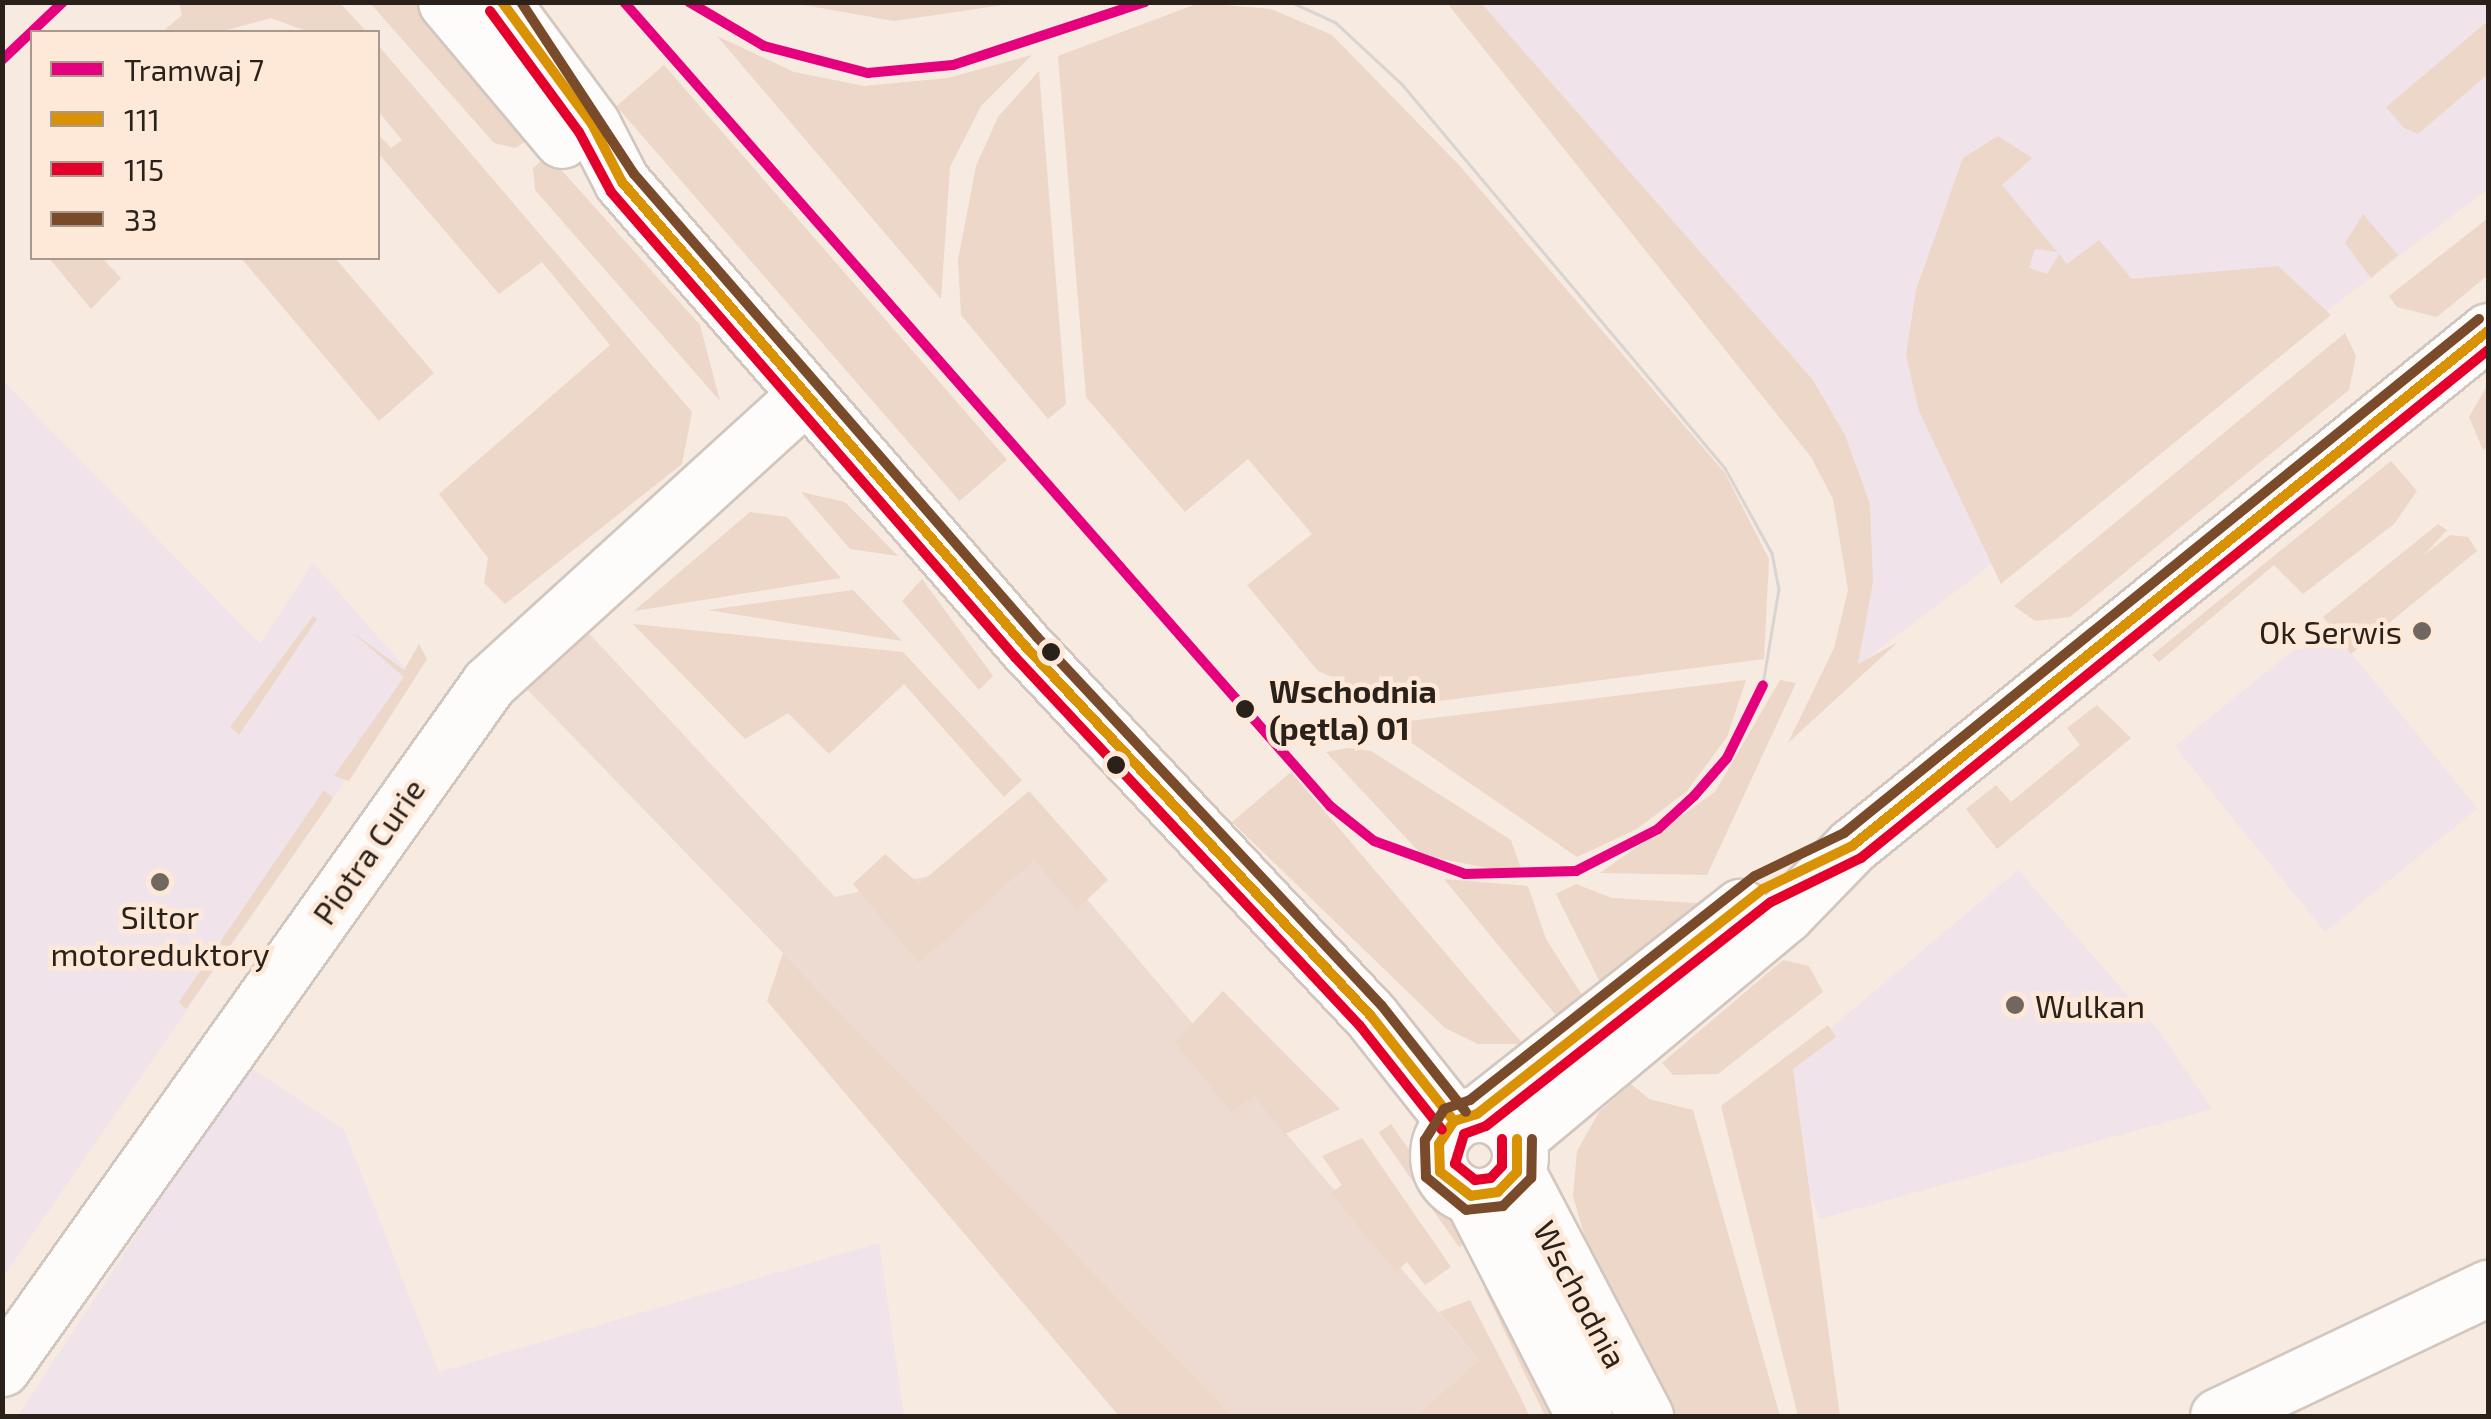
<!DOCTYPE html>
<meta charset="utf-8">
<style>
body{margin:0}
#map{position:relative;width:2491px;height:1419px;overflow:hidden;background:#f6eae1;font-family:"Exo 2",sans-serif}
div>[style]{position:absolute}
.commercial>*{inset:0;background:#f0e3ea;transform-origin:0 0}
.industrial>*{inset:0;background:#eddbd1}
.green>*{inset:0;background:#edd7c8;transform-origin:0 0}
.roads{filter:drop-shadow(2px 0 #d1c7bf) drop-shadow(-2px 0 #d1c7bf) drop-shadow(0 2px #d1c7bf) drop-shadow(0 -2px #d1c7bf)}
.minor>*{height:55px;margin:-27.5px;padding:0 27.5px;transform-origin:27.5px;border-radius:27.5px;background:#fefcfa}
.minor>.ring{margin:-27.5px;padding:0;box-sizing:content-box;background:none;border:55px solid #fefcfa;border-radius:50%}
.tram>*{height:2.5px;margin:-1.25px;padding:0 1.25px;transform-origin:1.25px;border-radius:1.25px;background:#d7d4d2}
.bus-1>*{height:10px;margin:-5px;padding:0 5px;transform-origin:5px;border-radius:5px;background:#d89204}
.bus-2>*{height:10px;margin:-5px;padding:0 5px;transform-origin:5px;border-radius:5px;background:#e4002b}
.bus-3>*{height:10px;margin:-5px;padding:0 5px;transform-origin:5px;border-radius:5px;background:#7a4b2a}
.tram-1>*{height:10px;margin:-5px;padding:0 5px;transform-origin:5px;border-radius:5px;background:#e5007d}
.dots>*{width:28px;height:28px;translate:-50% -50%;box-sizing:border-box;border:5px solid #fee9d9;border-radius:50%}
span{translate:-50% -50%;white-space:nowrap;text-align:center;line-height:1.15;-webkit-text-stroke:9px #fee9d9;paint-order:stroke}
.poi-label{font-size:32px;color:#2a211a}
.right{translate:-100% -50%;text-align:right}
.left{translate:0 -50%;text-align:left}
.stop-label{font-size:32px;color:#2a211a;font-weight:700}
.street-label{font-size:32px;color:#2a211a}
.frame{position:absolute;inset:0;border:5px solid #2a211a;pointer-events:none}
.legend{position:absolute;left:30px;top:30px;width:350px;height:230px;box-sizing:border-box;background:#fee9d9;border:2px solid #a9998d;margin:0;padding:12px 18px;list-style:none;font-size:30px;color:#2a211a}
.legend li{display:flex;align-items:center;gap:20px;height:50px}
.legend b{width:50px;border:2px solid #a9998d}
</style>
<div id="map">
<div class="commercial">
<div style="clip-path:polygon(1481px 3px,2488px 3px,2488px 189px,1858px 665px,1872px 584px,1845px 435px,1813px 380px)"></div>
<div style="clip-path:polygon(3px 381px,260px 644px,313px 563px,415px 679px,3px 1277px)"></div>
<div style="left:2327px;top:623px;width:239px;height:196px;rotate:51deg"></div>
<div style="clip-path:polygon(2018px 870px,2162px 1035px,2212px 1109px,1820px 1219px,1767px 1082px)"></div>
<div style="clip-path:polygon(247px 1065px,344px 1130px,439px 1372px,879px 1243px,904px 1416px,18px 1416px)"></div>
</div>
<div class="industrial">
<div style="clip-path:polygon(583px 627px,835px 897px,1045px 850px,1479px 1360px,1416px 1416px,1233px 1416px,517px 679px)"></div>
</div>
<div class="green">
<div style="clip-path:polygon(179px 3px,340px 3px,367px 32px,309px 32px,271px 18px,220px 32px,162px 32px,182px 15px)"></div>
<div style="clip-path:polygon(370px 3px,419px 3px,536px 135px,515px 148px,494px 143px)"></div>
<div style="clip-path:polygon(793px 3px,1017px 3px,894px 21px)"></div>
<div style="clip-path:polygon(1199px 3px,1271px 9px,1332px 35px,1459px 165px,1725px 473px,1769px 559px,1764px 659px,1400px 706px,1318px 671px,1247px 585px,1312px 534px,1248px 459px,1185px 512px,1086px 397px,1058px 56px)"></div>
<div style="clip-path:polygon(1447px 3px,1481px 3px,1813px 380px,1845px 435px,1870px 504px,1873px 582px,1858px 664px,1898px 642px,1788px 743px,1834px 648px,1848px 590px,1833px 499px,1811px 457px)"></div>
<div style="clip-path:polygon(2488px 21px,2488px 74px,2418px 134px,2404px 128px,2386px 107px)"></div>
<div style="clip-path:polygon(717px 36px,794px 72px,864px 86px,948px 78px,1032px 55px,981px 106px,950px 167px,941px 299px)"></div>
<div style="clip-path:polygon(378px 45px,692px 412px,682px 464px,505px 604px,484px 583px,488px 558px,439px 494px,610px 345px,542px 262px,499px 294px,378px 153px,378px 134px,391px 148px,402px 140px,378px 111px)"></div>
<div style="left:664px;top:65px;width:523px;height:63px;rotate:49deg"></div>
<div style="clip-path:polygon(1039px 71px,1066px 404px,1048px 419px,961px 315px,958px 260px,976px 166px,998px 117px)"></div>
<div style="clip-path:polygon(1998px 136px,2032px 158px,2002px 185px,2057px 252px,2035px 249px,2029px 268px,2047px 274px,2059px 254px,2067px 264px,2099px 240px,2132px 279px,2278px 266px,2331px 315px,2001px 584px,1919px 411px,1906px 355px,1916px 290px,1963px 158px)"></div>
<div style="clip-path:polygon(548px 155px,700px 325px,720px 401px,535px 190px,533px 168px)"></div>
<div style="clip-path:polygon(2363px 214px,2398px 255px,2371px 278px,2345px 243px)"></div>
<div style="clip-path:polygon(2488px 218px,2488px 275px,2437px 317px,2397px 307px,2389px 296px)"></div>
<div style="clip-path:polygon(49px 258px,102px 258px,121px 278px,91px 309px)"></div>
<div style="clip-path:polygon(241px 258px,335px 258px,434px 373px,379px 421px)"></div>
<div style="clip-path:polygon(2345px 333px,2356px 356px,2349px 390px,2070px 617px,2035px 621px,2014px 606px)"></div>
<div style="clip-path:polygon(2488px 384px,2488px 446px,2483px 450px,2469px 417px)"></div>
<div style="clip-path:polygon(2391px 461px,2417px 491px,2394px 524px,2303px 594px,2274px 565px,2159px 662px,2152px 655px)"></div>
<div style="clip-path:polygon(801px 492px,845px 502px,898px 556px,850px 549px)"></div>
<div style="clip-path:polygon(750px 512px,787px 517px,841px 578px,634px 611px)"></div>
<div style="clip-path:polygon(2438px 524px,2447px 530px,2423px 556px,2450px 535px,2468px 537px,2477px 551px,2351px 654px,2323px 617px)"></div>
<div style="clip-path:polygon(922px 579px,993px 676px,979px 690px,902px 601px)"></div>
<div style="clip-path:polygon(853px 590px,902px 641px,708px 610px)"></div>
<div style="clip-path:polygon(313px 616px,317px 619px,239px 735px,230px 727px)"></div>
<div style="clip-path:polygon(633px 624px,903px 652px,1022px 780px,1004px 797px,904px 684px,829px 754px,788px 713px,745px 739px)"></div>
<div style="clip-path:polygon(352px 632px,404px 670px,419px 644px,427px 659px,349px 781px,334px 776px,404px 677px)"></div>
<div style="clip-path:polygon(1746px 680px,1727px 737px,1687px 791px,1637px 829px,1577px 857px,1384px 724px)"></div>
<div style="clip-path:polygon(1780px 680px,1796px 683px,1707px 875px,1600px 873px,1715px 792px)"></div>
<div style="clip-path:polygon(2097px 705px,2131px 738px,1997px 849px,1966px 809px,1996px 785px,2011px 802px,2080px 745px,2067px 728px)"></div>
<div style="clip-path:polygon(1348px 748px,1371px 751px,1511px 840px,1523px 875px,1422px 855px,1326px 752px)"></div>
<div style="clip-path:polygon(1291px 772px,1523px 1044px,1478px 1044px,1445px 1028px,1232px 822px)"></div>
<div style="clip-path:polygon(324px 790px,333px 798px,186px 1009px,179px 1002px)"></div>
<div style="clip-path:polygon(1029px 791px,1108px 880px,1077px 909px,1034px 860px,919px 963px,853px 884px,885px 854px,919px 884px)"></div>
<div style="clip-path:polygon(1444px 879px,1528px 886px,1546px 939px,1589px 1006px,1563px 1024px)"></div>
<div style="clip-path:polygon(1576px 884px,1612px 898px,1713px 904px,1605px 992px,1556px 894px)"></div>
<div style="clip-path:polygon(783px 953px,1233px 1416px,1119px 1416px,767px 1001px)"></div>
<div style="clip-path:polygon(1783px 960px,1809px 966px,1823px 992px,1718px 1074px,1673px 1075px,1662px 1063px)"></div>
<div style="clip-path:polygon(1223px 991px,1340px 1109px,1285px 1134px,1254px 1096px,1231px 1112px,1175px 1042px)"></div>
<div style="clip-path:polygon(1828px 1025px,1836px 1037px,1793px 1069px,1840px 1416px,1798px 1416px,1721px 1106px)"></div>
<div style="clip-path:polygon(1631px 1084px,1649px 1099px,1693px 1110px,1780px 1416px,1669px 1416px,1586px 1241px,1573px 1196px,1577px 1151px,1599px 1112px)"></div>
<div style="left:1391px;top:1124px;width:140px;height:15px;rotate:55deg"></div>
<div style="clip-path:polygon(1362px 1138px,1451px 1267px,1425px 1285px,1407px 1262px,1396px 1272px,1331px 1193px,1342px 1185px,1322px 1156px)"></div>
<div style="clip-path:polygon(1484px 1288px,1505px 1292px,1561px 1416px,1545px 1416px)"></div>
<div style="clip-path:polygon(1470px 1300px,1520px 1396px,1529px 1416px,1416px 1416px,1479px 1360px,1439px 1312px)"></div>
</div>
<div class="roads">
<div class="minor">
<div style="left:446px;top:2px;width:180px;rotate:50deg"></div>
<div style="left:502px;top:2px;width:152px;rotate:53.6deg"></div>
<div style="left:592px;top:124px;width:65px;rotate:62.7deg"></div>
<div style="left:622px;top:182px;width:616px;rotate:49.02deg"></div>
<div style="left:1026px;top:647px;width:505px;rotate:46.93deg"></div>
<div style="left:1371px;top:1016px;width:134px;rotate:51.7deg"></div>
<div class="ring" style="left:1438px;top:1114px;width:27px;height:27px"></div>
<div style="left:1477px;top:1114px;width:335px;rotate:-38.2deg"></div>
<div style="left:1517px;top:1139px;width:351px;rotate:-39.9deg"></div>
<div style="left:1786px;top:914px;width:95px;rotate:-45.9deg"></div>
<div style="left:1852px;top:846px;width:818px;rotate:-39deg"></div>
<div style="left:1517px;top:1172px;width:276px;rotate:62.3deg"></div>
<div style="left:1471px;top:1196px;width:247px;rotate:62.8deg"></div>
<div style="left:2px;top:1368px;width:840px;rotate:-54.59deg"></div>
<div style="left:489px;top:683px;width:426px;rotate:-42.3deg"></div>
<div style="left:2218px;top:1416px;width:299px;rotate:-25.4deg"></div>
</div>
</div>
<div class="tram">
<div style="left:1291px;top:2px;width:48px;rotate:24.4deg"></div>
<div style="left:1335px;top:22px;width:91px;rotate:42.8deg"></div>
<div style="left:1402px;top:84px;width:502px;rotate:49.93deg"></div>
<div style="left:1725px;top:468px;width:97px;rotate:61.1deg"></div>
<div style="left:1772px;top:553px;width:37px;rotate:79deg"></div>
<div style="left:1779px;top:589px;width:97px;rotate:99.5deg"></div>
</div>
<div class="bus-1">
<div style="left:502px;top:2px;width:152px;rotate:53.6deg"></div>
<div style="left:592px;top:124px;width:65px;rotate:62.7deg"></div>
<div style="left:622px;top:182px;width:616px;rotate:49.02deg"></div>
<div style="left:1026px;top:647px;width:505px;rotate:46.93deg"></div>
<div style="left:1371px;top:1016px;width:134px;rotate:51.7deg"></div>
<div style="left:1517px;top:1139px;width:33px;rotate:90deg"></div>
<div style="left:1517px;top:1172px;width:28px;rotate:134deg"></div>
<div style="left:1498px;top:1192px;width:27px;rotate:172deg"></div>
<div style="left:1471px;top:1196px;width:39px;rotate:-142deg"></div>
<div style="left:1440px;top:1172px;width:28px;rotate:-92deg"></div>
<div style="left:1439px;top:1144px;width:27px;rotate:-57deg"></div>
<div style="left:1454px;top:1121px;width:24px;rotate:-17deg"></div>
<div style="left:1477px;top:1114px;width:364px;rotate:-38.2deg"></div>
<div style="left:1763px;top:889px;width:99px;rotate:-25.8deg"></div>
<div style="left:1852px;top:846px;width:818px;rotate:-39deg"></div>
</div>
<div class="bus-2">
<div style="left:490px;top:11px;width:150px;rotate:53.7deg"></div>
<div style="left:579px;top:132px;width:68px;rotate:61.9deg"></div>
<div style="left:611px;top:192px;width:616px;rotate:49.02deg"></div>
<div style="left:1015px;top:657px;width:505px;rotate:46.93deg"></div>
<div style="left:1360px;top:1026px;width:132px;rotate:51.7deg"></div>
<div style="left:1502px;top:1139px;width:27px;rotate:90deg"></div>
<div style="left:1502px;top:1166px;width:16px;rotate:133deg"></div>
<div style="left:1491px;top:1178px;width:16px;rotate:173deg"></div>
<div style="left:1475px;top:1180px;width:26px;rotate:-141deg"></div>
<div style="left:1455px;top:1164px;width:31px;rotate:-73deg"></div>
<div style="left:1464px;top:1134px;width:23px;rotate:-20deg"></div>
<div style="left:1486px;top:1126px;width:362px;rotate:-38.2deg"></div>
<div style="left:1771px;top:902px;width:100px;rotate:-26.1deg"></div>
<div style="left:1861px;top:858px;width:807px;rotate:-39.01deg"></div>
</div>
<div class="bus-3">
<div style="left:521px;top:2px;width:206px;rotate:56.7deg"></div>
<div style="left:634px;top:174px;width:614px;rotate:48.96deg"></div>
<div style="left:1037px;top:637px;width:505px;rotate:46.93deg"></div>
<div style="left:1382px;top:1006px;width:135px;rotate:51.6deg"></div>
<div style="left:1532px;top:1139px;width:39px;rotate:91deg"></div>
<div style="left:1531px;top:1178px;width:40px;rotate:135deg"></div>
<div style="left:1503px;top:1206px;width:37px;rotate:174deg"></div>
<div style="left:1466px;top:1210px;width:52px;rotate:-140.5deg"></div>
<div style="left:1426px;top:1177px;width:37px;rotate:-92deg"></div>
<div style="left:1425px;top:1140px;width:36px;rotate:-58deg"></div>
<div style="left:1444px;top:1109px;width:28px;rotate:-19deg"></div>
<div style="left:1470px;top:1100px;width:362px;rotate:-38.2deg"></div>
<div style="left:1755px;top:876px;width:99px;rotate:-25.8deg"></div>
<div style="left:1844px;top:833px;width:817px;rotate:-38.99deg"></div>
</div>
<div class="tram-1">
<div style="left:624px;top:2px;width:1070px;rotate:48.71deg"></div>
<div style="left:1330px;top:806px;width:56px;rotate:38.5deg"></div>
<div style="left:1374px;top:841px;width:97px;rotate:19.9deg"></div>
<div style="left:1465px;top:874px;width:111px;rotate:-1.5deg"></div>
<div style="left:1576px;top:871px;width:92px;rotate:-27.1deg"></div>
<div style="left:1658px;top:829px;width:49px;rotate:-42.5deg"></div>
<div style="left:1694px;top:796px;width:50px;rotate:-49deg"></div>
<div style="left:1727px;top:758px;width:81px;rotate:-63.7deg"></div>
<div style="left:689px;top:2px;width:87px;rotate:30.4deg"></div>
<div style="left:764px;top:46px;width:107px;rotate:14.6deg"></div>
<div style="left:868px;top:73px;width:85px;rotate:-5.4deg"></div>
<div style="left:953px;top:65px;width:202px;rotate:-18.2deg"></div>
<div style="left:2px;top:60px;width:84px;rotate:-43.6deg"></div>
</div>
<div class="dots">
<div style="left:2422px;top:631px;background:#716760"></div>
<div style="left:1051px;top:652px;background:#2a211a"></div>
<div style="left:1245px;top:709px;background:#2a211a"></div>
<div style="left:1116px;top:765px;background:#2a211a"></div>
<div style="left:160px;top:882px;background:#716760"></div>
<div style="left:2015px;top:1005px;background:#716760"></div>
</div>
<div class="poi-label">
<span class="right" style="left:2402px;top:631px">Ok Serwis</span>
<span style="left:160px;top:935px">Siltor<br>motoreduktory</span>
<span class="left" style="left:2035px;top:1005px">Wulkan</span>
</div>
<div class="stop-label">
<span class="left" style="left:1269px;top:709px">Wschodnia<br>(pętla) 01</span>
</div>
<div class="street-label">
<span style="left:368px;top:851px;rotate:-55deg">Piotra Curie</span>
<span style="left:1581px;top:1294px;rotate:62deg">Wschodnia</span>
</div>
<div class="frame"></div>
<ul class="legend">
<li><b style="height:12px;background:#e5007d"></b>Tramwaj 7</li>
<li><b style="height:12px;background:#d89204"></b>111</li>
<li><b style="height:12px;background:#e4002b"></b>115</li>
<li><b style="height:12px;background:#7a4b2a"></b>33</li>
</ul>
</div>
